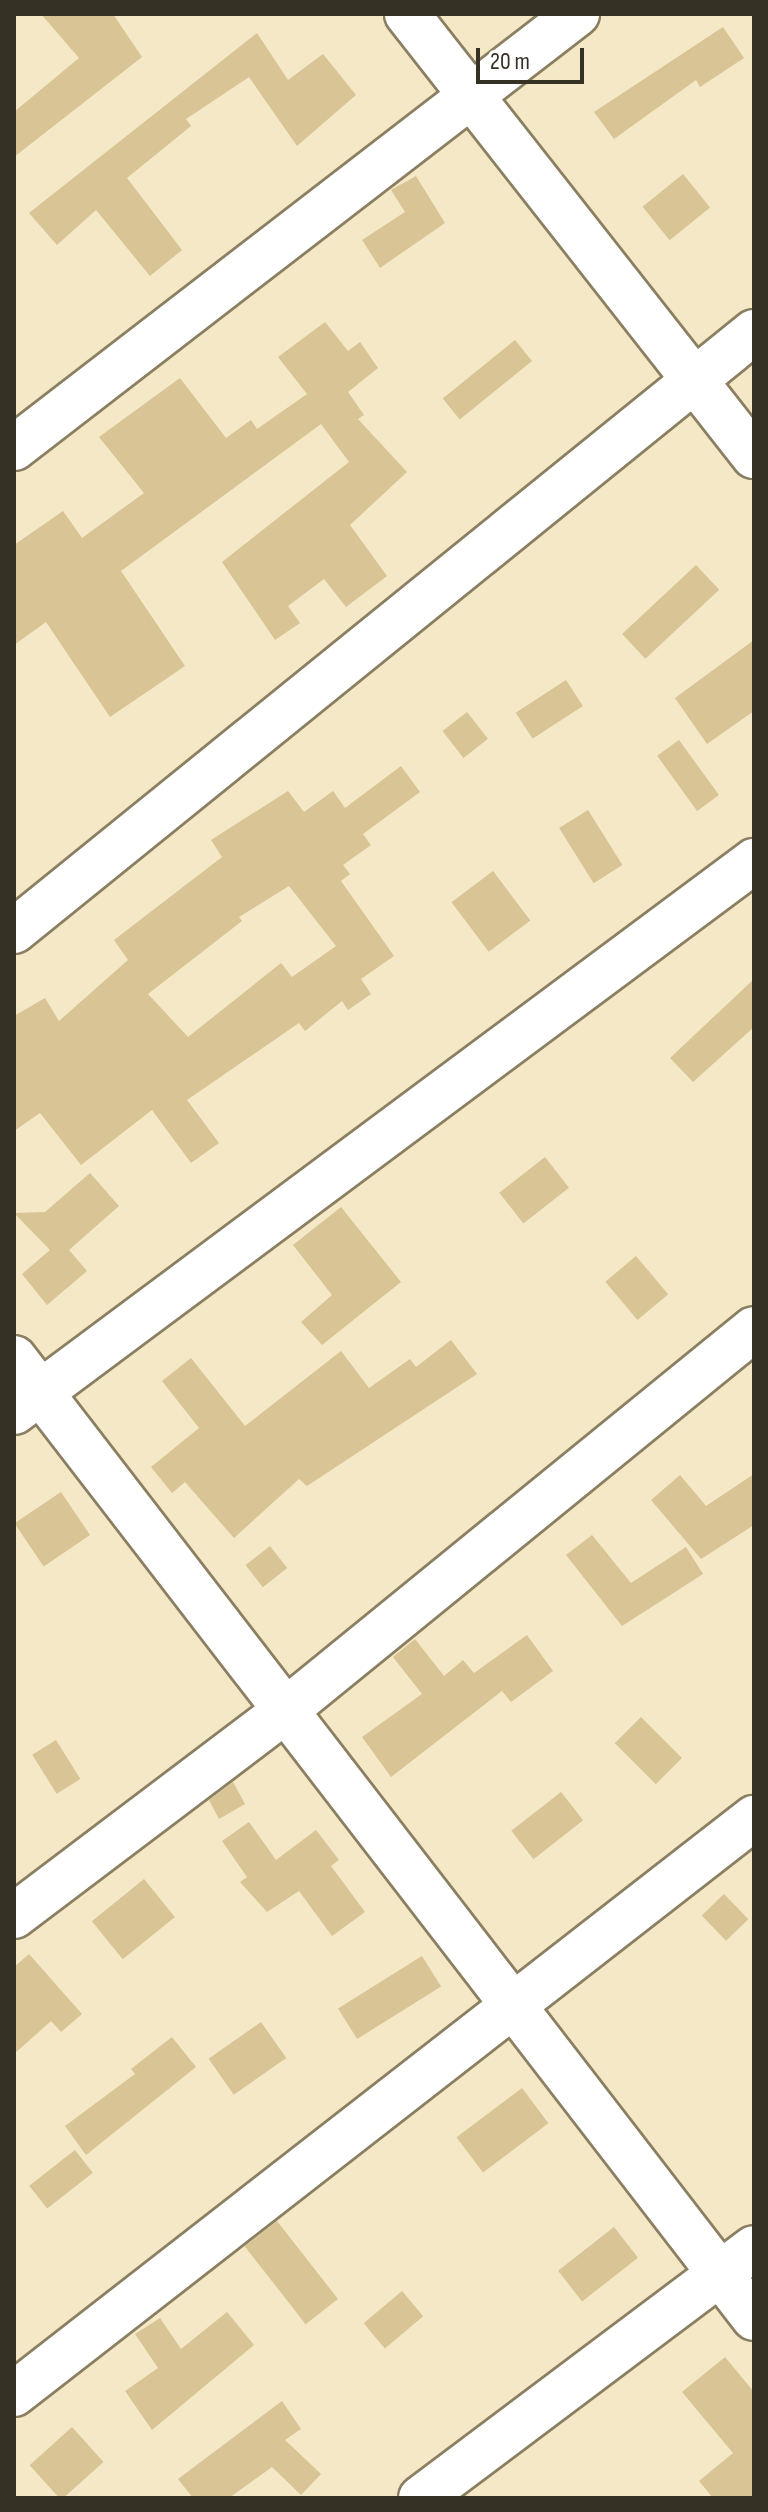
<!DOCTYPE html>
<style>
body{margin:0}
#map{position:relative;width:768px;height:2512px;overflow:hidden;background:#f5e8c7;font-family:"Sofia Sans Condensed",sans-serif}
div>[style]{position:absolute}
.building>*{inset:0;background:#d8c494;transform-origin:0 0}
.roads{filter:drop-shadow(2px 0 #8b7f62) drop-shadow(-2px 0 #8b7f62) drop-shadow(0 2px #8b7f62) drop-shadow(0 -2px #8b7f62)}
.minor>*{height:44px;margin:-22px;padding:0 22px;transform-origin:22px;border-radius:22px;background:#fff}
span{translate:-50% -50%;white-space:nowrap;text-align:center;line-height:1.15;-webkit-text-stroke:6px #fff;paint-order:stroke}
.frame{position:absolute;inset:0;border:16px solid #363125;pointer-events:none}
.scale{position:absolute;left:476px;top:48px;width:108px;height:36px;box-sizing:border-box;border:4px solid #363125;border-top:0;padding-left:10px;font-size:24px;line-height:28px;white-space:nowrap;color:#363125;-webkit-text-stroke:6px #fff;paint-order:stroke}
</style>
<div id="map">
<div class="building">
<div style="clip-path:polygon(41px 14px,113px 14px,142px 57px,14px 157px,14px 112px,79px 58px)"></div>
<div style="clip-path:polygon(723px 27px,744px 58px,700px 87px,696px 80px,614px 139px,594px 112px)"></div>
<div style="clip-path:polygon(257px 33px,288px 80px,323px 54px,356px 95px,297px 146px,249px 77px,186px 119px,191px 126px,127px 178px,182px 250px,150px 276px,96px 210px,57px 245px,29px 213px)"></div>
<div style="left:683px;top:174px;width:43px;height:52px;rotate:51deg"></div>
<div style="clip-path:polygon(416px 176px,445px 223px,380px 268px,362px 240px,405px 212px,391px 190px)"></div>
<div style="clip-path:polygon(325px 322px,348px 351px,360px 342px,378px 368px,348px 392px,364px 415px,358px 419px,407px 472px,350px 525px,387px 576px,346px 607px,324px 579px,288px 606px,300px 623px,275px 640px,222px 562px,349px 462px,321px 424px,121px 571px,185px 666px,110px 717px,46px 622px,14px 645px,14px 545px,63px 511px,82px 538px,144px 493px,99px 437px,180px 378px,226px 438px,251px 420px,257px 429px,307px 394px,278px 357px)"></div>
<div style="left:515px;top:340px;width:27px;height:93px;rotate:51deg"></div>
<div style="left:696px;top:565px;width:34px;height:101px;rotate:47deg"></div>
<div style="clip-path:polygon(754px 640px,754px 711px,707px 744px,675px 698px)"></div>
<div style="left:566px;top:680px;width:31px;height:60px;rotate:57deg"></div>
<div style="left:467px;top:712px;width:34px;height:31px;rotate:52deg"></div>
<div style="left:679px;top:740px;width:68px;height:27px;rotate:54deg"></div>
<div style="clip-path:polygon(evenodd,401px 766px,420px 792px,363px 834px,371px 845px,343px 865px,350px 874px,341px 881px,394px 956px,361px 979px,371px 994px,348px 1010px,342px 1001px,305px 1031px,299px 1023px,187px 1100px,219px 1143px,191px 1163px,152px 1110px,81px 1165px,40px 1113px,14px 1131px,14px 1016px,45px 998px,59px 1021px,128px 960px,114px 940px,222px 857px,211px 840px,288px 791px,304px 812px,333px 791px,345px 808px,401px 766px,289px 886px,336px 946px,292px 977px,281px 963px,188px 1037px,148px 994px,242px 921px,239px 917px,289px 886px)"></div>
<div style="left:588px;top:810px;width:65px;height:34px;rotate:58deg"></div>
<div style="left:493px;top:871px;width:62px;height:52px;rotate:53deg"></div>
<div style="clip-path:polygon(754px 979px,754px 1027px,693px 1082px,670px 1058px)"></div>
<div style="left:545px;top:1157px;width:39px;height:58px;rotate:52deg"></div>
<div style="clip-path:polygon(90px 1173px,119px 1206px,69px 1250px,87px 1271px,47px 1305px,22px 1274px,50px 1250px,14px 1213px,45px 1212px)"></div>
<div style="clip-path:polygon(341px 1207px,401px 1282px,322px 1345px,301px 1322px,332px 1295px,293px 1245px)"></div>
<div style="left:636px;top:1256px;width:50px;height:40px;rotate:50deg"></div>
<div style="clip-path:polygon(451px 1340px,477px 1374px,307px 1486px,299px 1479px,234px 1538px,185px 1482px,172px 1493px,151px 1467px,199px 1428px,162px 1381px,191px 1358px,245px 1426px,341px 1351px,369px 1388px,410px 1359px,416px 1367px)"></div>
<div style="clip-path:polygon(754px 1474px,754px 1525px,701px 1559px,651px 1500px,680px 1475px,706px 1506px)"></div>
<div style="left:61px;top:1492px;width:52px;height:56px;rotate:56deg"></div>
<div style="clip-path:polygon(592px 1535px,631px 1583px,686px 1547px,703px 1574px,622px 1626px,566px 1555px)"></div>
<div style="left:270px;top:1546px;width:28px;height:31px;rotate:52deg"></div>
<div style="clip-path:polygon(527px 1635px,553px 1671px,511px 1702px,502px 1691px,391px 1777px,362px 1737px,422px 1694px,393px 1657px,415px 1639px,444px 1676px,463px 1660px,474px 1673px)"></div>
<div style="left:641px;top:1717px;width:58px;height:37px;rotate:45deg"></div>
<div style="left:56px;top:1740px;width:46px;height:28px;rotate:58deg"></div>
<div style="clip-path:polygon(233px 1782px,245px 1804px,219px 1819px,209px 1800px)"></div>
<div style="left:561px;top:1792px;width:36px;height:63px;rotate:52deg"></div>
<div style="clip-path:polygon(249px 1822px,276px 1860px,316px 1830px,339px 1860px,331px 1866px,365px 1912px,332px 1936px,299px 1891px,267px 1912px,240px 1882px,247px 1877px,222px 1841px)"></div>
<div style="left:144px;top:1879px;width:49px;height:67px;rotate:51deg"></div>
<div style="left:724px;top:1894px;width:35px;height:31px;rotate:46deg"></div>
<div style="clip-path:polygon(29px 1954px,82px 2014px,61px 2032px,51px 2021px,14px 2054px,14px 1967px)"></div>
<div style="left:422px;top:1956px;width:36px;height:99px;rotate:58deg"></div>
<div style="left:261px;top:2022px;width:44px;height:64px;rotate:55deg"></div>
<div style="clip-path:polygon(172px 2037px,196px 2067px,86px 2155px,65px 2126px,135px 2074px,131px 2069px)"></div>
<div style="left:522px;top:2088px;width:44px;height:82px;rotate:53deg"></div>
<div style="left:75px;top:2150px;width:29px;height:58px;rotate:52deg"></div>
<div style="left:277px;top:2221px;width:99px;height:41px;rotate:52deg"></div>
<div style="left:614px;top:2227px;width:39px;height:71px;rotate:52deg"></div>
<div style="left:402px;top:2291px;width:33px;height:50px;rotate:50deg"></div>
<div style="clip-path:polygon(227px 2312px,254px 2345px,152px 2430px,125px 2391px,158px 2368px,135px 2334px,160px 2318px,181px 2349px)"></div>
<div style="clip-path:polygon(725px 2357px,754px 2392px,754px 2498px,713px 2498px,699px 2481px,733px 2453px,682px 2392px)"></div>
<div style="clip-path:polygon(282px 2401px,301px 2429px,285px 2440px,321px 2474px,301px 2495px,272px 2467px,229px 2498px,193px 2498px,178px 2479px)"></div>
<div style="left:72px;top:2427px;width:47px;height:57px;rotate:48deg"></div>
</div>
<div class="roads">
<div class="minor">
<div style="left:407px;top:14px;width:562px;rotate:51.87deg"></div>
<div style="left:14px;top:448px;width:711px;rotate:-37.63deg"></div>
<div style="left:14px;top:931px;width:952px;rotate:-38.99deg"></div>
<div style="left:14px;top:1358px;width:1212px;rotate:52.37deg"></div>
<div style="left:14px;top:1412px;width:923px;rotate:-36.67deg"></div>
<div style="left:14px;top:1916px;width:341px;rotate:-37.1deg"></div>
<div style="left:286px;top:1710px;width:603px;rotate:-39.15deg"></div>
<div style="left:14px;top:2394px;width:938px;rotate:-37.9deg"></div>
<div style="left:421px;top:2498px;width:416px;rotate:-36.9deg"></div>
</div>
</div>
<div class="frame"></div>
<div class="scale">20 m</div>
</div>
